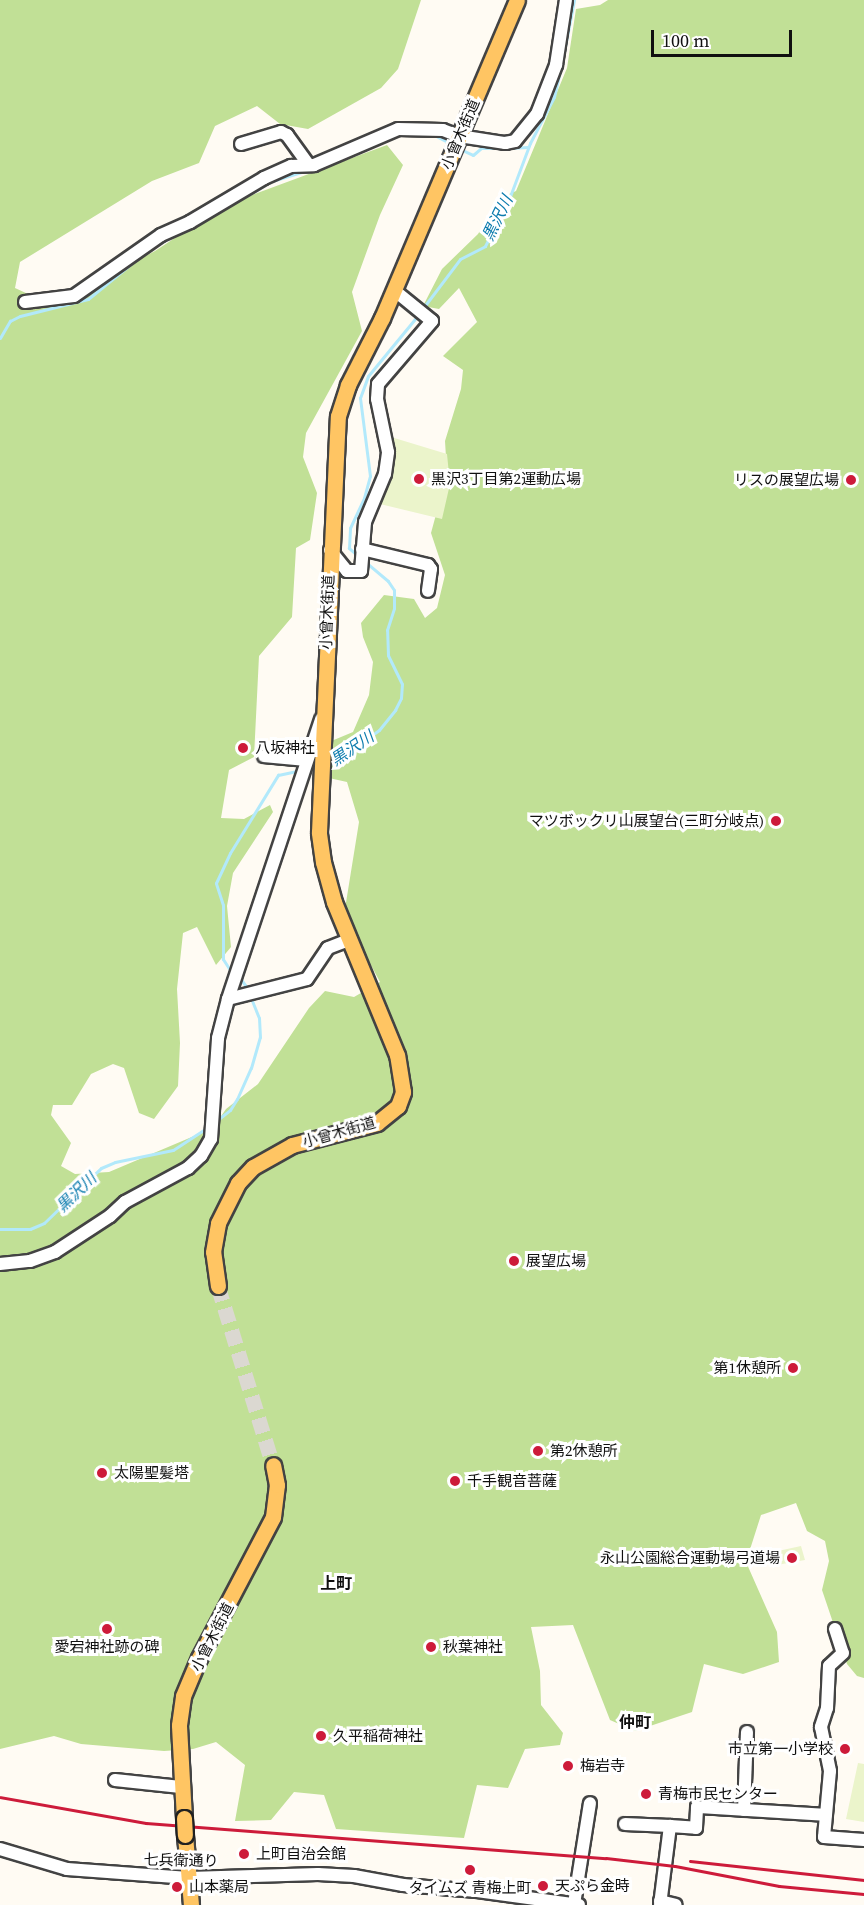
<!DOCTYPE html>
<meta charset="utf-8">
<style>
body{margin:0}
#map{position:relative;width:864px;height:1905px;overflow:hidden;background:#fffbf3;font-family:"Source Serif 4","Noto Sans JP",serif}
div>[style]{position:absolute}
.forest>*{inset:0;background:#c1e096}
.pitch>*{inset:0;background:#ebf4cb}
.stream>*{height:3px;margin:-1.5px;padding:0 1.5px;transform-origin:1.5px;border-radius:1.5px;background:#b2e9fb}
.major-tunnel>*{height:15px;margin-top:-7.5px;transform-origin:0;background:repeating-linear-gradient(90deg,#dbd8d1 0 15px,transparent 0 23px)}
.roads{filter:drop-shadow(2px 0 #434343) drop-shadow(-2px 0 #434343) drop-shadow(0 2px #434343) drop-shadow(0 -2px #434343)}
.minor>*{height:12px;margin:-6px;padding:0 6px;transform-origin:6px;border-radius:6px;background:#fff}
.major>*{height:15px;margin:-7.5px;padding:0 7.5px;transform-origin:7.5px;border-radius:7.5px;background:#ffc563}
.rail>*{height:3px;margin:-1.5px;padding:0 1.5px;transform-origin:1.5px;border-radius:1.5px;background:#cd1b3a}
.bridges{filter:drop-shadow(2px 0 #212121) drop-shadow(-2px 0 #212121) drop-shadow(0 2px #212121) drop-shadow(0 -2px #212121)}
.major-bridge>*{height:15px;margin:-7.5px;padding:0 7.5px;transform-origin:7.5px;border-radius:7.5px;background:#ffc563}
.dots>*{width:16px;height:16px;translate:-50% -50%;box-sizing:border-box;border:3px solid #fff;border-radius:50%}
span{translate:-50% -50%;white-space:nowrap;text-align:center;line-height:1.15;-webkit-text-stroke:6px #fff;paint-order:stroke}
.street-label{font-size:15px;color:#101010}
.poi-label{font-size:15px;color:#101010}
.left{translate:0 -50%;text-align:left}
.right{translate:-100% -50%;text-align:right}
.water-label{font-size:16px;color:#0d7cae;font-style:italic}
.neighbourhood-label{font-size:16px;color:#101010;font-weight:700}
.scale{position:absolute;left:651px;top:30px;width:141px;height:27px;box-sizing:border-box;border:3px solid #101010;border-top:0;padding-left:8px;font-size:18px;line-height:21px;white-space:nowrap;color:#101010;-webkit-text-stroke:4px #fff;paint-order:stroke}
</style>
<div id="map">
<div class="forest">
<div style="clip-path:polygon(0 0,421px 0,398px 69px,381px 88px,308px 129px,280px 124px,257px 106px,215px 126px,199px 163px,152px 181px,20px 262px,15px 288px,52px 305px,155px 251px,225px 205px,387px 145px,403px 165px,380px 215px,352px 292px,362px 331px,306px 433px,303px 457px,317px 493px,310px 540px,296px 548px,292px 617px,259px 656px,254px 757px,229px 770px,221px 818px,244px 819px,270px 805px,273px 812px,233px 873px,227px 906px,231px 947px,216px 965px,197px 927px,183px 933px,177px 989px,180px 1043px,178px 1086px,154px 1119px,139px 1113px,124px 1068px,113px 1064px,91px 1074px,72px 1105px,53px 1105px,51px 1115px,71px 1143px,61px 1166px,75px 1174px,109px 1172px,213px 1128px,226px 1109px,258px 1084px,309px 1008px,325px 991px,354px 997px,380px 982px,344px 915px,359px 822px,347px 782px,329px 778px,329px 742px,353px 732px,369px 695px,373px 662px,363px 637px,361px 623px,384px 595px,414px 599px,425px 618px,437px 608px,445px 575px,431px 533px,447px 474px,445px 441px,461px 389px,463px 370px,443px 356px,477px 322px,459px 288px,439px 309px,423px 306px,442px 269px,478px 234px,500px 198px,516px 191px,567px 68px,576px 9px,600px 5px,608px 0,864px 0,864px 1678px,857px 1676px,847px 1664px,822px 1590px,829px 1561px,825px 1541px,807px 1531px,796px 1503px,761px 1515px,746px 1562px,777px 1632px,779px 1662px,743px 1674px,704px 1664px,692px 1712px,635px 1731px,610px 1720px,573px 1625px,531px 1627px,540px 1671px,541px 1705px,563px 1733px,560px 1745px,525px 1749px,508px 1788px,477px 1785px,464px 1838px,336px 1829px,324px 1795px,294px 1792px,271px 1820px,235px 1821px,245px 1765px,216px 1742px,193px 1749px,164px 1751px,81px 1744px,54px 1736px,0 1749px)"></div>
</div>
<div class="pitch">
<div style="clip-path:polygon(391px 437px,447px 454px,450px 484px,442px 519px,380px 504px,390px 474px)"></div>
<div style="clip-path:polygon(801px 1546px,805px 1560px,771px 1566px,768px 1555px,775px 1554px,777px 1560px,779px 1560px,778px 1551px)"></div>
<div style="clip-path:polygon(858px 1763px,864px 1764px,864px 1822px,846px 1819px)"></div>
</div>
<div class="stream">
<div style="left:564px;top:52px;width:53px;rotate:-79.1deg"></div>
<div style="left:434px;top:135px;width:20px;rotate:27deg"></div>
<div style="left:509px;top:148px;width:19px;rotate:-3deg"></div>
<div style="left:460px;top:149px;width:14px;rotate:25deg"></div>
<div style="left:473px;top:155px;width:11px;rotate:-41deg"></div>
<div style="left:481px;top:148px;width:19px"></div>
<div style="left:246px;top:196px;width:30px;rotate:-30deg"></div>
<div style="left:272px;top:181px;width:39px;rotate:-17deg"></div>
<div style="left:157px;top:245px;width:20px;rotate:-30deg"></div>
<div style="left:423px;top:308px;width:61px;rotate:-52.9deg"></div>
<div style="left:460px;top:259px;width:28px;rotate:-27deg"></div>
<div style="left:485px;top:246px;width:53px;rotate:-62.9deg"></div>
<div style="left:509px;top:199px;width:60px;rotate:-69.4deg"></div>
<div style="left:530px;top:143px;width:52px;rotate:-62.4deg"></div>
<div style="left:554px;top:97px;width:28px;rotate:-77deg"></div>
<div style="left:0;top:338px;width:20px;rotate:-60deg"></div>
<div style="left:10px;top:321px;width:11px;rotate:-27deg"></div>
<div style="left:20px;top:316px;width:70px;rotate:-14deg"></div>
<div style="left:88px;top:299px;width:63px;rotate:-39.2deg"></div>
<div style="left:357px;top:555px;width:11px;rotate:-139deg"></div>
<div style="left:349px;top:548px;width:20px;rotate:-87deg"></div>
<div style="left:350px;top:528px;width:33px;rotate:-65deg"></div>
<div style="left:364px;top:498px;width:23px;rotate:-75deg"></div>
<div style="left:370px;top:476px;width:79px;rotate:-97.3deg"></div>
<div style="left:360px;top:398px;width:23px;rotate:-70deg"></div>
<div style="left:368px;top:376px;width:80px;rotate:-50.6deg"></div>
<div style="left:328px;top:766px;width:62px;rotate:-35.2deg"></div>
<div style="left:379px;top:730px;width:26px;rotate:-51deg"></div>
<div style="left:395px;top:710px;width:13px;rotate:-63deg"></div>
<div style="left:401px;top:698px;width:14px;rotate:-86deg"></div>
<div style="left:402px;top:684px;width:32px;rotate:-116deg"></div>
<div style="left:388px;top:655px;width:25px;rotate:-92deg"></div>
<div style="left:387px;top:630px;width:23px;rotate:-72deg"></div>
<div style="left:394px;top:608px;width:18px;rotate:-90deg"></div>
<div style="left:394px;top:590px;width:11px;rotate:-124deg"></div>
<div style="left:388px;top:581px;width:30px;rotate:-140deg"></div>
<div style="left:232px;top:973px;width:17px;rotate:-123deg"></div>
<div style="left:223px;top:959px;width:54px;rotate:-90deg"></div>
<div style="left:223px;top:905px;width:23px;rotate:-108deg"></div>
<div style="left:216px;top:883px;width:33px;rotate:-65deg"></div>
<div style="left:230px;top:853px;width:92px;rotate:-58.4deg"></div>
<div style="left:278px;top:775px;width:24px;rotate:-12deg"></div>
<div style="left:240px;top:978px;width:14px;rotate:54deg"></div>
<div style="left:216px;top:1121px;width:18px;rotate:-38deg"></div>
<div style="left:230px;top:1110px;width:13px;rotate:-58deg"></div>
<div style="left:237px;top:1099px;width:34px;rotate:-66deg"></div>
<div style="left:251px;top:1068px;width:32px;rotate:-74deg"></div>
<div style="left:260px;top:1037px;width:19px;rotate:-93deg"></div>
<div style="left:259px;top:1018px;width:24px;rotate:-112deg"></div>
<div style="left:0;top:1229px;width:30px"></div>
<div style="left:30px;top:1229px;width:15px;rotate:-23deg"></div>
<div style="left:44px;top:1223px;width:79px;rotate:-44deg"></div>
<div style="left:101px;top:1168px;width:15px;rotate:-23deg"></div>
<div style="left:115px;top:1162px;width:59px;rotate:-11.7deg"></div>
<div style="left:173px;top:1150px;width:42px;rotate:-33.3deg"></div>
</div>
<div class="major-tunnel">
<div style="left:218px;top:1286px;width:187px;rotate:72.9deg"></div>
</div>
<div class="roads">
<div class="minor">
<div style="left:241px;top:144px;width:42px;rotate:-16.7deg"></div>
<div style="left:281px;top:132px;width:7px;rotate:27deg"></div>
<div style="left:287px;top:135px;width:37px;rotate:54deg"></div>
<div style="left:25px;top:302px;width:49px;rotate:-7deg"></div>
<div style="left:74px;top:296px;width:106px;rotate:-35deg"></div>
<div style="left:161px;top:235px;width:32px;rotate:-24deg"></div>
<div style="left:190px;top:222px;width:86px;rotate:-30.7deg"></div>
<div style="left:264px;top:178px;width:30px;rotate:-24deg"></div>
<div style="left:291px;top:166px;width:23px;rotate:-2deg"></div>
<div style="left:314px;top:165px;width:91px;rotate:-23.2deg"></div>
<div style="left:398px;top:129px;width:45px;rotate:1.3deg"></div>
<div style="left:443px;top:130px;width:17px;rotate:21deg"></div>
<div style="left:459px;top:136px;width:47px;rotate:8.7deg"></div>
<div style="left:505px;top:143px;width:10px;rotate:-11deg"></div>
<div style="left:515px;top:141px;width:35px;rotate:-51deg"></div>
<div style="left:537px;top:114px;width:53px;rotate:-68.8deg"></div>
<div style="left:556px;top:65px;width:66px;rotate:-81.3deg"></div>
<div style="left:362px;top:549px;width:68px;rotate:13.6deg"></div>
<div style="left:428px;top:565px;width:5px;rotate:53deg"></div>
<div style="left:431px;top:569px;width:22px;rotate:98deg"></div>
<div style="left:330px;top:550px;width:27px;rotate:51deg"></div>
<div style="left:347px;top:571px;width:14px"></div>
<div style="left:361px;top:571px;width:49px;rotate:-85.3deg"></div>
<div style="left:365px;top:522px;width:52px;rotate:-67.4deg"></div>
<div style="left:385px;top:474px;width:22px;rotate:-82deg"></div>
<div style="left:388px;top:452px;width:54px;rotate:-101.7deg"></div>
<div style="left:377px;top:399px;width:15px;rotate:-86deg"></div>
<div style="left:378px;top:384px;width:83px;rotate:-49.4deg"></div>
<div style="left:432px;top:321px;width:49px;rotate:-140.8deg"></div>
<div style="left:264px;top:756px;width:42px;rotate:5.4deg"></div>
<div style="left:228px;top:999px;width:81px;rotate:-14.2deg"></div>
<div style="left:307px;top:979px;width:37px;rotate:-56deg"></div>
<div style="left:328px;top:948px;width:22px;rotate:-21deg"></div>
<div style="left:0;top:1264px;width:30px;rotate:-6deg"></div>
<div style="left:30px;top:1261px;width:27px;rotate:-20deg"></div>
<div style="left:55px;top:1252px;width:66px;rotate:-33.2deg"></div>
<div style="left:110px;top:1216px;width:21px;rotate:-43deg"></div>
<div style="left:125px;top:1202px;width:72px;rotate:-28.4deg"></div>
<div style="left:188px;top:1168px;width:18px;rotate:-43deg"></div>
<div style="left:201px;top:1156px;width:20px;rotate:-60deg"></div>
<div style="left:211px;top:1139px;width:101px;rotate:-86deg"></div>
<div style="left:218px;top:1038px;width:40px;rotate:-75.6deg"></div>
<div style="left:228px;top:999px;width:295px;rotate:-71.6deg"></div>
<div style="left:835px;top:1629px;width:25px;rotate:72deg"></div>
<div style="left:843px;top:1653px;width:19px;rotate:137deg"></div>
<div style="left:829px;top:1666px;width:42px;rotate:92.7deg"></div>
<div style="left:827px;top:1708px;width:20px;rotate:108deg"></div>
<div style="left:821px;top:1727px;width:45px;rotate:78.4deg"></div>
<div style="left:830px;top:1771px;width:66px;rotate:95.2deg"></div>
<div style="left:824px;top:1837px;width:40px;rotate:4.3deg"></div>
<div style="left:115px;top:1780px;width:66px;rotate:6.1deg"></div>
<div style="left:744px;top:1810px;width:78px;rotate:-87.8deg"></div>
<div style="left:625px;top:1824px;width:45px;rotate:2.5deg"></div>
<div style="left:0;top:1849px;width:70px;rotate:16.6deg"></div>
<div style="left:67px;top:1869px;width:122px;rotate:4.2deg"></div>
<div style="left:189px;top:1878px;width:129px;rotate:-1.8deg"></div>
<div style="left:318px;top:1874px;width:36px;rotate:3deg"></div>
<div style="left:354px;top:1876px;width:50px;rotate:10.4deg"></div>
<div style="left:403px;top:1885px;width:74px;rotate:4.6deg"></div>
<div style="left:477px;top:1891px;width:103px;rotate:7.8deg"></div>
<div style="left:660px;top:1901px;width:16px;rotate:14deg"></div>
<div style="left:574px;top:1904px;width:102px;rotate:-81deg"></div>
<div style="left:660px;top:1905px;width:80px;rotate:-82.8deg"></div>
<div style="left:670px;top:1826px;width:26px;rotate:4deg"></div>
<div style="left:696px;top:1828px;width:21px;rotate:-87deg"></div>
<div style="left:697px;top:1807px;width:129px;rotate:3.5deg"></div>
</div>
<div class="major">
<div style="left:218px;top:1286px;width:34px;rotate:-98deg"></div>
<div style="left:213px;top:1252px;width:29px;rotate:-80deg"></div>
<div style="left:218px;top:1223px;width:45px;rotate:-63.4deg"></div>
<div style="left:238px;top:1183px;width:22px;rotate:-47deg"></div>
<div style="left:253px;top:1167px;width:45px;rotate:-29.4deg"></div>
<div style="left:292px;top:1145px;width:88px;rotate:-14.5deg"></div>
<div style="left:377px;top:1123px;width:27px;rotate:-39deg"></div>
<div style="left:398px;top:1106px;width:15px;rotate:-70deg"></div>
<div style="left:403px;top:1092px;width:37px;rotate:-99deg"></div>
<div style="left:397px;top:1055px;width:165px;rotate:-112.4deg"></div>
<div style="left:334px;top:902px;width:41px;rotate:-105.4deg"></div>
<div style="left:323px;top:862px;width:30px;rotate:-98deg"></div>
<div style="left:319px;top:832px;width:416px;rotate:-87.4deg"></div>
<div style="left:338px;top:416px;width:33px;rotate:-72deg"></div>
<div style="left:348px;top:385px;width:75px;rotate:-63.1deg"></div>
<div style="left:382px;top:318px;width:345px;rotate:-67deg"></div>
<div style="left:184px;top:1818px;width:93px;rotate:-93.1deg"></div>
<div style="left:179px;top:1725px;width:29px;rotate:-82deg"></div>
<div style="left:183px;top:1696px;width:41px;rotate:-67.2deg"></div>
<div style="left:199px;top:1658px;width:159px;rotate:-62.3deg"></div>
<div style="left:273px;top:1517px;width:32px;rotate:-83deg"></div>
<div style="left:277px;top:1485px;width:20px;rotate:-101deg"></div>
<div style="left:185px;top:1835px;width:70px;rotate:85.1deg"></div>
</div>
</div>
<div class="rail">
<div style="left:0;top:1797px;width:148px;rotate:10.1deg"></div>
<div style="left:146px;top:1823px;width:461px;rotate:4.4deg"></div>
<div style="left:606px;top:1858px;width:69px;rotate:6.6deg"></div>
<div style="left:675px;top:1866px;width:106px;rotate:10.9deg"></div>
<div style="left:779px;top:1886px;width:85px;rotate:5.4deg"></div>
<div style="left:690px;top:1861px;width:175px;rotate:6.2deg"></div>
</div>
<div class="bridges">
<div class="major-bridge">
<div style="left:184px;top:1818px;width:17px;rotate:87deg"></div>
</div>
</div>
<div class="dots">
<div style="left:419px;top:479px;background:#cd1b3a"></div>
<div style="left:851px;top:480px;background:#cd1b3a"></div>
<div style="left:243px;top:748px;background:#cd1b3a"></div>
<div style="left:776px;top:821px;background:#cd1b3a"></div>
<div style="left:514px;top:1261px;background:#cd1b3a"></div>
<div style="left:793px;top:1368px;background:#cd1b3a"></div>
<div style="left:538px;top:1451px;background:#cd1b3a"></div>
<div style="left:102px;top:1473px;background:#cd1b3a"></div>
<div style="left:455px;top:1481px;background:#cd1b3a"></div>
<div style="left:792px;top:1558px;background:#cd1b3a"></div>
<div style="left:107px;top:1629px;background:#cd1b3a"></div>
<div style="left:431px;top:1647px;background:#cd1b3a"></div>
<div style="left:321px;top:1736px;background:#cd1b3a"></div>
<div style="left:845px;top:1749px;background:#cd1b3a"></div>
<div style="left:568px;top:1766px;background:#cd1b3a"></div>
<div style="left:646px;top:1794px;background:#cd1b3a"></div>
<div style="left:244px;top:1854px;background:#cd1b3a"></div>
<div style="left:470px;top:1870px;background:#cd1b3a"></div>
<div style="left:543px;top:1886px;background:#cd1b3a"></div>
<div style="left:177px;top:1887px;background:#cd1b3a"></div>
</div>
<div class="street-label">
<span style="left:460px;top:134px;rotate:-67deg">小曾木街道</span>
<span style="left:327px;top:612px;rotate:-88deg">小曾木街道</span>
<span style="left:339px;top:1132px;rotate:-16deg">小曾木街道</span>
<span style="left:212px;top:1637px;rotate:-63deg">小曾木街道</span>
<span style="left:181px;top:1860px;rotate:1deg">七兵衛通り</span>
</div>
<div class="poi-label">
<span class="left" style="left:431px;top:479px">黒沢3丁目第2運動広場</span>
<span class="right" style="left:839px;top:480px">リスの展望広場</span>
<span class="left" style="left:255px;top:748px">八坂神社</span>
<span class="right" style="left:764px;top:821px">マツボックリ山展望台(三町分岐点)</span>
<span class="left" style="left:526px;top:1261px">展望広場</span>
<span class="right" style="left:781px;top:1368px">第1休憩所</span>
<span class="left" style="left:550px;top:1451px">第2休憩所</span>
<span class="left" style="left:114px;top:1473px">太陽聖髪塔</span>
<span class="left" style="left:467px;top:1481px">千手観音菩薩</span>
<span class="right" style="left:780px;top:1558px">永山公園総合運動場弓道場</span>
<span style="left:107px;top:1647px">愛宕神社跡の碑</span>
<span class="left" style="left:443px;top:1647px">秋葉神社</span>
<span class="left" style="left:333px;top:1736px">久平稲荷神社</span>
<span class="right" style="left:833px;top:1749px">市立第一小学校</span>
<span class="left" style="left:580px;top:1766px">梅岩寺</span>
<span class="left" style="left:658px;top:1794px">青梅市民センター</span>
<span class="left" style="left:256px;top:1854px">上町自治会館</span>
<span class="left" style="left:555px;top:1886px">天ぷら金時</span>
<span class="left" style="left:189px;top:1887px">山本薬局</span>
<span style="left:470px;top:1888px">タイムズ 青梅上町</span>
</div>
<div class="water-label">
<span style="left:497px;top:218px;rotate:-64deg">黒沢川</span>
<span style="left:352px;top:748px;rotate:-34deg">黒沢川</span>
<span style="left:76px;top:1192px;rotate:-44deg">黒沢川</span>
</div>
<div class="neighbourhood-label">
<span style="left:336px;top:1583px">上町</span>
<span style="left:635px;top:1722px">仲町</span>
</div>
<div class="scale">100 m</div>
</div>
